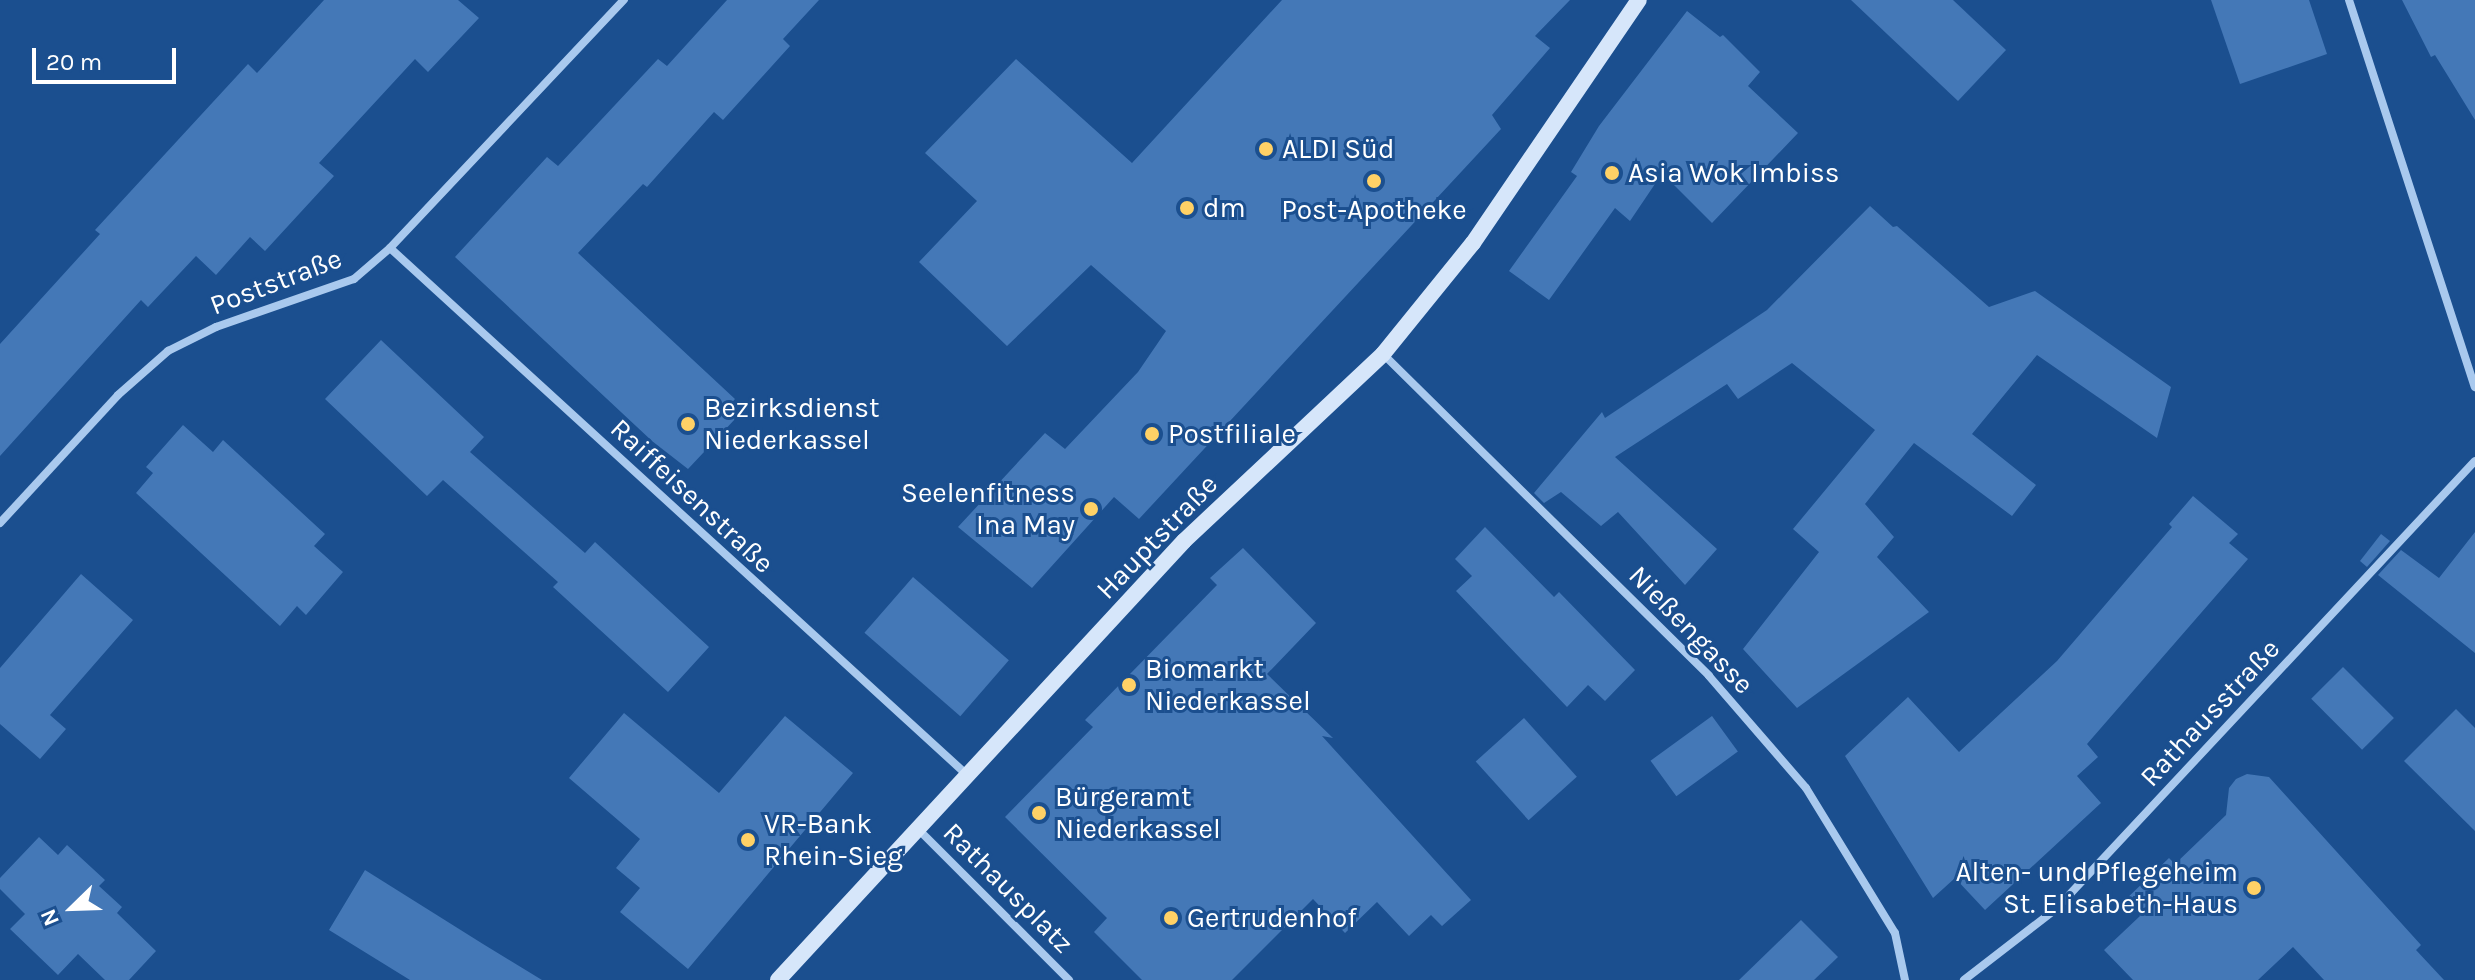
<!DOCTYPE html>
<meta charset="utf-8">
<style>
body{margin:0}
#map{position:relative;width:2475px;height:980px;overflow:hidden;background:#1b4f8f;font-family:Karla,sans-serif}
div>[style]{position:absolute}
.building>*{inset:0;background:#4478b7;transform-origin:0 0}
.street>*{height:8px;margin:-4px;padding:0 4px;transform-origin:4px;border-radius:4px;background:#a9c9ee}
.secondary>*{height:16px;margin:-8px;padding:0 8px;transform-origin:8px;border-radius:8px;background:#d6e6fa}
.dots>*{width:22px;height:22px;translate:-50% -50%;box-sizing:border-box;border:4px solid #1b4f8f;border-radius:50%}
span{translate:-50% -50%;white-space:nowrap;text-align:center;line-height:1.15;-webkit-text-stroke:6px #1b4f8f;paint-order:stroke}
.poi-label{font-size:28px;color:#fff}
.left{translate:0 -50%;text-align:left}
.right{translate:-100% -50%;text-align:right}
.street-label{font-size:28px;color:#fff}
.north{position:absolute;left:32px;top:868px;width:80px;height:80px;-webkit-text-stroke:6px #1b4f8f;paint-order:stroke;rotate:247deg;font-size:22px;font-weight:700;line-height:32px;text-align:center;color:#fff}
.north::after{content:'';display:block;margin:auto;width:28px;height:36px;background:#fff;clip-path:polygon(50% 0,100% 100%,50% 72%,0 100%)}
.scale{position:absolute;left:32px;top:48px;width:144px;height:36px;box-sizing:border-box;border:4px solid #fff;border-top:0;padding-left:10px;font-size:24px;line-height:28px;white-space:nowrap;color:#fff;-webkit-text-stroke:6px #1b4f8f;paint-order:stroke}
</style>
<div id="map">
<div class="building">
<div style="clip-path:polygon(324px 0,458px 0,479px 18px,428px 72px,415px 59px,319px 163px,334px 176px,265px 251px,250px 237px,216px 275px,196px 256px,148px 307px,141px 300px,0 456px,0 344px,100px 234px,95px 230px,248px 64px,257px 73px)"></div>
<div style="clip-path:polygon(727px 0,819px 0,783px 39px,790px 46px,723px 120px,714px 112px,647px 187px,643px 184px,578px 253px,735px 399px,726px 409px,736px 418px,688px 469px,652px 441px,455px 257px,547px 157px,558px 166px,658px 59px,667px 66px)"></div>
<div style="clip-path:polygon(1282px 0,1570px 0,1535px 36px,1550px 48px,1492px 115px,1501px 129px,1139px 519px,1114px 497px,1032px 588px,958px 527px,1045px 433px,1065px 449px,1138px 372px,1166px 331px,1091px 265px,1007px 346px,919px 262px,977px 201px,925px 153px,1016px 59px,1132px 163px)"></div>
<div style="clip-path:polygon(1851px 0,1953px 0,2006px 50px,1958px 101px)"></div>
<div style="clip-path:polygon(2211px 0,2309px 0,2327px 54px,2240px 84px)"></div>
<div style="clip-path:polygon(2402px 0,2475px 0,2475px 120px,2435px 55px,2431px 57px)"></div>
<div style="clip-path:polygon(1687px 11px,1720px 37px,1723px 35px,1760px 72px,1748px 86px,1798px 133px,1712px 223px,1668px 179px,1665px 183px,1659px 178px,1630px 221px,1615px 208px,1549px 300px,1509px 271px,1577px 176px,1571px 172px,1599px 126px)"></div>
<div style="clip-path:polygon(1870px 206px,1893px 227px,1897px 226px,1989px 307px,2035px 291px,2171px 387px,2157px 438px,2037px 355px,1972px 434px,2036px 485px,2012px 516px,1914px 443px,1865px 504px,1894px 537px,1877px 557px,1929px 612px,1797px 708px,1743px 649px,1819px 552px,1793px 529px,1875px 430px,1792px 363px,1738px 399px,1727px 384px,1615px 457px,1717px 549px,1685px 585px,1618px 512px,1601px 526px,1561px 492px,1544px 503px,1534px 493px,1602px 412px,1605px 418px,1767px 310px)"></div>
<div style="clip-path:polygon(381px 340px,484px 437px,470px 452px,585px 553px,595px 542px,709px 647px,668px 692px,553px 587px,558px 582px,443px 480px,427px 496px,325px 399px)"></div>
<div style="clip-path:polygon(183px 425px,213px 452px,223px 440px,325px 534px,314px 546px,343px 572px,306px 615px,297px 606px,280px 626px,136px 493px,153px 473px,146px 467px)"></div>
<div style="clip-path:polygon(2193px 496px,2238px 534px,2229px 543px,2248px 559px,2087px 744px,2098px 757px,2077px 776px,2101px 803px,1985px 910px,1955px 878px,1933px 898px,1845px 756px,1908px 697px,1959px 752px,2057px 661px,2172px 527px,2169px 524px)"></div>
<div style="clip-path:polygon(1485px 527px,1554px 597px,1559px 592px,1635px 670px,1605px 701px,1588px 685px,1567px 707px,1456px 591px,1472px 576px,1455px 559px)"></div>
<div style="clip-path:polygon(2475px 532px,2475px 653px,2378px 575px,2401px 550px,2439px 578px)"></div>
<div style="clip-path:polygon(2381px 534px,2390px 541px,2367px 567px,2360px 561px)"></div>
<div style="clip-path:polygon(1243px 548px,1316px 623px,1267px 674px,1333px 738px,1322px 736px,1471px 900px,1442px 926px,1431px 915px,1409px 936px,1377px 902px,1345px 933px,1313px 899px,1232px 980px,1142px 980px,1094px 932px,1107px 918px,1005px 817px,1093px 727px,1085px 720px,1217px 585px,1210px 578px)"></div>
<div style="clip-path:polygon(81px 574px,133px 620px,50px 715px,66px 729px,40px 759px,0 724px,0 668px)"></div>
<div style="left:913px;top:577px;width:127px;height:74px;rotate:41deg"></div>
<div style="left:2343px;top:667px;width:72px;height:45px;rotate:45deg"></div>
<div style="clip-path:polygon(2456px 709px,2475px 728px,2475px 831px,2404px 761px)"></div>
<div style="clip-path:polygon(624px 713px,719px 793px,785px 716px,853px 773px,688px 969px,620px 912px,640px 888px,616px 868px,640px 839px,569px 778px)"></div>
<div style="left:1712px;top:716px;width:44px;height:76px;rotate:54deg"></div>
<div style="left:1524px;top:718px;width:79px;height:65px;rotate:48deg"></div>
<div style="clip-path:polygon(2247px 774px,2269px 777px,2421px 945px,2416px 950px,2444px 980px,2324px 980px,2293px 947px,2258px 980px,2133px 980px,2104px 950px,2140px 916px,2124px 901px,2169px 858px,2175px 864px,2226px 815px,2229px 788px,2236px 779px)"></div>
<div style="clip-path:polygon(39px 837px,58px 855px,67px 845px,105px 880px,99px 886px,122px 907px,117px 913px,156px 951px,129px 980px,105px 980px,78px 954px,58px 975px,10px 929px,25px 914px,0 889px,0 878px)"></div>
<div style="clip-path:polygon(365px 870px,483px 944px,542px 980px,410px 980px,329px 930px)"></div>
<div style="clip-path:polygon(1801px 920px,1838px 957px,1814px 980px,1739px 980px)"></div>
</div>
<div class="street">
<div style="left:2349px;top:0;width:407px;rotate:72deg"></div>
<div style="left:390px;top:248px;width:780px;rotate:42.4deg"></div>
<div style="left:1383px;top:354px;width:458px;rotate:44.6deg"></div>
<div style="left:1709px;top:676px;width:148px;rotate:49.1deg"></div>
<div style="left:1806px;top:788px;width:170px;rotate:58.5deg"></div>
<div style="left:1895px;top:933px;width:48px;rotate:78deg"></div>
<div style="left:0;top:523px;width:174px;rotate:-47.3deg"></div>
<div style="left:118px;top:395px;width:67px;rotate:-41.3deg"></div>
<div style="left:168px;top:351px;width:54px;rotate:-26.6deg"></div>
<div style="left:216px;top:327px;width:146px;rotate:-19.2deg"></div>
<div style="left:354px;top:279px;width:48px;rotate:-40.7deg"></div>
<div style="left:390px;top:248px;width:341px;rotate:-46.7deg"></div>
<div style="left:917px;top:828px;width:215px;rotate:45deg"></div>
<div style="left:1964px;top:980px;width:116px;rotate:-37.7deg"></div>
<div style="left:2056px;top:909px;width:613px;rotate:-46.92deg"></div>
</div>
<div class="secondary">
<div style="left:778px;top:980px;width:598px;rotate:-47.24deg"></div>
<div style="left:1184px;top:541px;width:273px;rotate:-43.2deg"></div>
<div style="left:1383px;top:354px;width:143px;rotate:-51deg"></div>
<div style="left:1473px;top:243px;width:294px;rotate:-55.7deg"></div>
</div>
<div class="dots">
<div style="left:1266px;top:149px;background:#ffd166"></div>
<div style="left:1612px;top:173px;background:#ffd166"></div>
<div style="left:1374px;top:181px;background:#ffd166"></div>
<div style="left:1187px;top:208px;background:#ffd166"></div>
<div style="left:688px;top:424px;background:#ffd166"></div>
<div style="left:1152px;top:434px;background:#ffd166"></div>
<div style="left:1091px;top:509px;background:#ffd166"></div>
<div style="left:1129px;top:685px;background:#ffd166"></div>
<div style="left:1039px;top:813px;background:#ffd166"></div>
<div style="left:748px;top:840px;background:#ffd166"></div>
<div style="left:2254px;top:888px;background:#ffd166"></div>
<div style="left:1171px;top:918px;background:#ffd166"></div>
</div>
<div class="poi-label">
<span class="left" style="left:1282px;top:149px">ALDI Süd</span>
<span class="left" style="left:1628px;top:173px">Asia Wok Imbiss</span>
<span class="left" style="left:1203px;top:208px">dm</span>
<span style="left:1374px;top:210px">Post-Apotheke</span>
<span class="left" style="left:704px;top:424px">Bezirksdienst<br>Niederkassel</span>
<span class="left" style="left:1168px;top:434px">Postfiliale</span>
<span class="right" style="left:1075px;top:509px">Seelenfitness<br>Ina May</span>
<span class="left" style="left:1145px;top:685px">Biomarkt<br>Niederkassel</span>
<span class="left" style="left:1055px;top:813px">Bürgeramt<br>Niederkassel</span>
<span class="left" style="left:764px;top:840px">VR-Bank<br>Rhein-Sieg</span>
<span class="right" style="left:2238px;top:888px">Alten- und Pflegeheim<br>St. Elisabeth-Haus</span>
<span class="left" style="left:1187px;top:918px">Gertrudenhof</span>
</div>
<div class="street-label">
<span style="left:276px;top:282px;rotate:-21deg">Poststraße</span>
<span style="left:692px;top:496px;rotate:43deg">Raiffeisenstraße</span>
<span style="left:1157px;top:537px;rotate:-46deg">Hauptstraße</span>
<span style="left:1691px;top:630px;rotate:46deg">Nießengasse</span>
<span style="left:2210px;top:713px;rotate:-47deg">Rathausstraße</span>
<span style="left:1008px;top:888px;rotate:45deg">Rathausplatz</span>
</div>
<div class="north">N</div>
<div class="scale">20 m</div>
</div>
